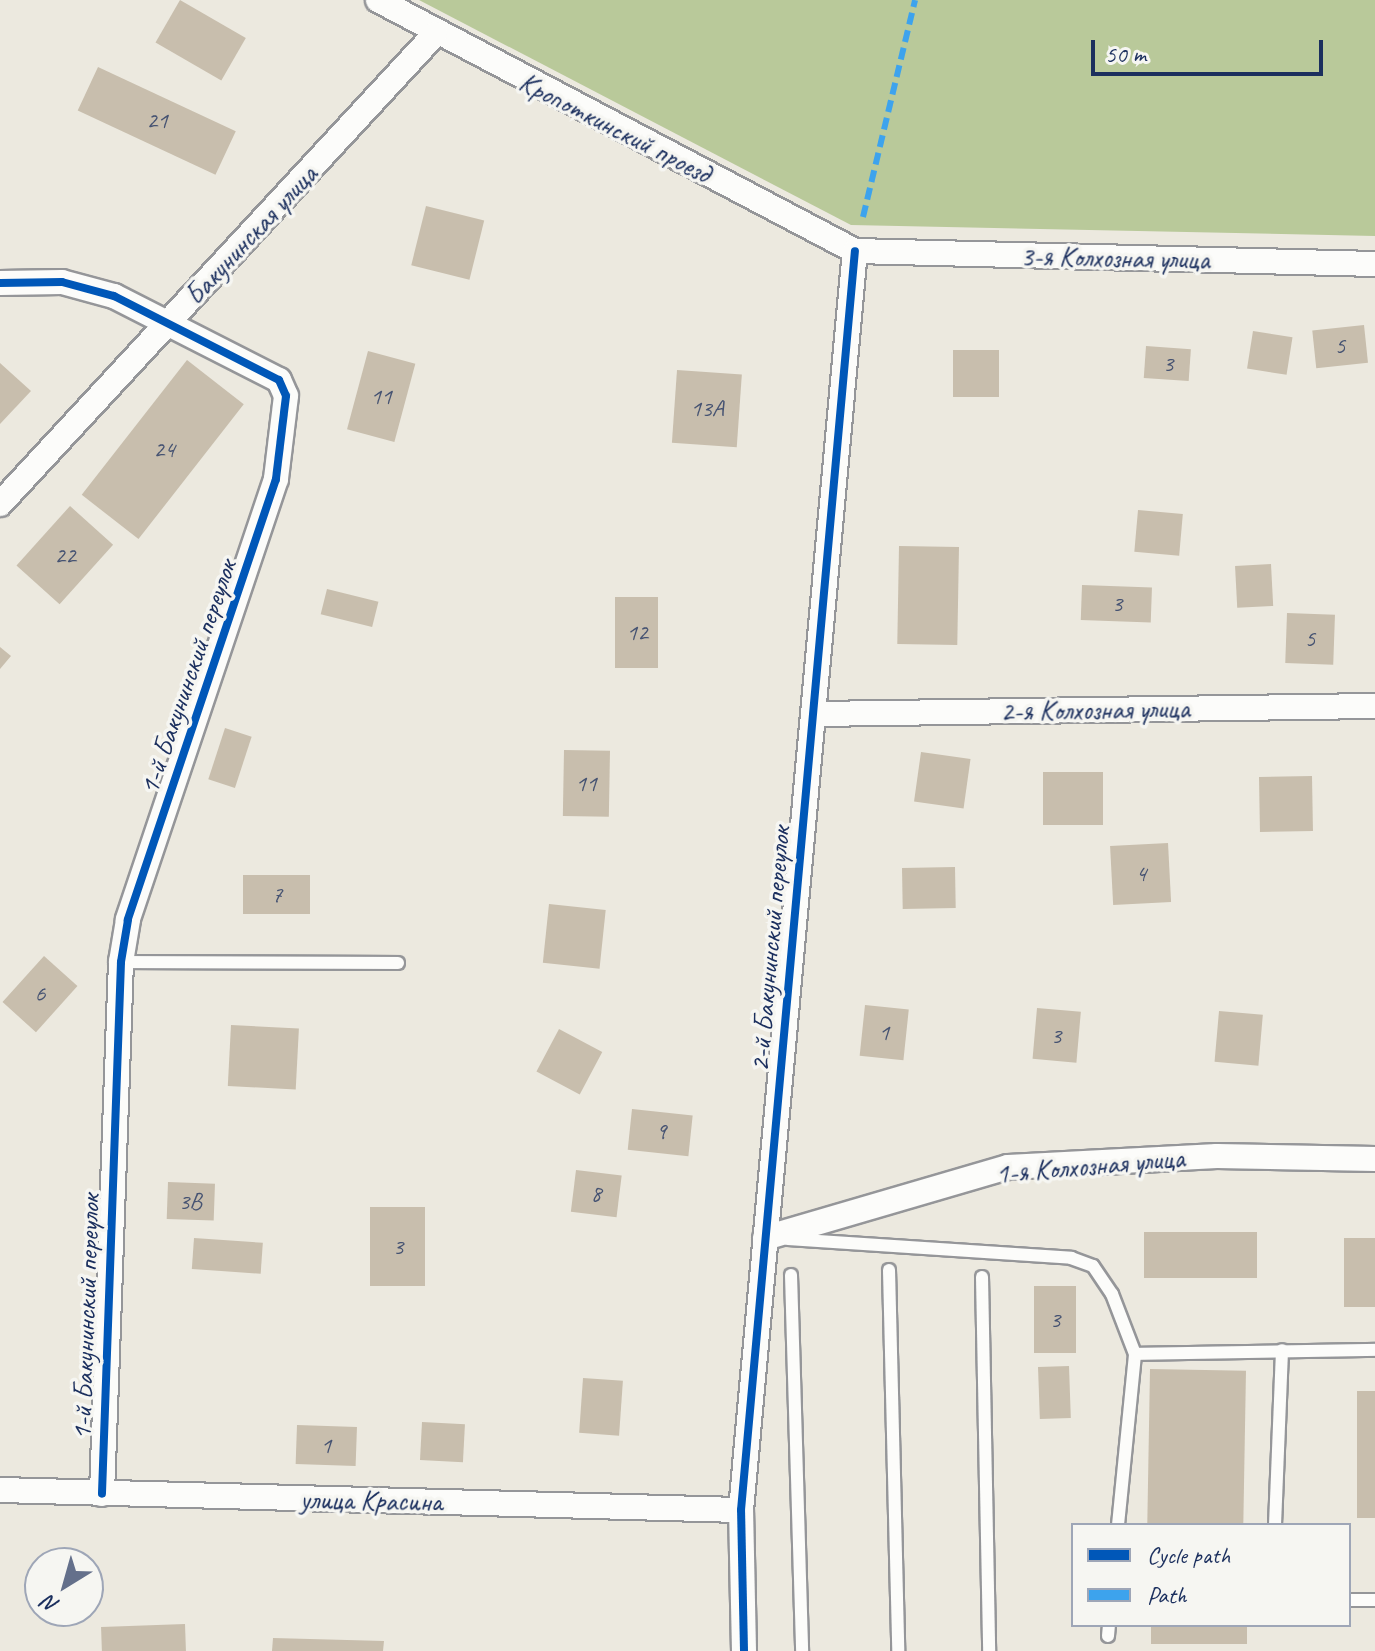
<!DOCTYPE html>
<meta charset="utf-8">
<style>
body{margin:0}
#map{position:relative;width:1375px;height:1651px;overflow:hidden;background:#ece9df;font-family:Caveat,sans-serif}
div>[style]{position:absolute}
.forest>*{inset:0;background:#b9c99a}
.building>*{inset:0;background:#c8bead;transform-origin:0 0}
.roads{filter:drop-shadow(2px 0 #959699) drop-shadow(-2px 0 #959699) drop-shadow(0 2px #959699) drop-shadow(0 -2px #959699)}
.service>*{height:12px;margin:-6px;padding:0 6px;transform-origin:6px;border-radius:6px;background:#fcfcfa}
.minor>*{height:24px;margin:-12px;padding:0 12px;transform-origin:12px;border-radius:12px;background:#fcfcfa}
.quiet>*{height:6px;margin-top:-3px;transform-origin:0;background:repeating-linear-gradient(90deg,#3da3ed 0 12px,transparent 0 18px)}
.cycleway>*{height:8px;margin:-4px;padding:0 4px;transform-origin:4px;border-radius:4px;background:#0057b8}
span{translate:-50% -50%;white-space:nowrap;text-align:center;line-height:1.15;-webkit-text-stroke:7px #f6f6f2;paint-order:stroke}
.number-label{font-size:24px;color:#465372}
.number-label span{-webkit-text-stroke-width:0}
.street-label{font-size:28px;color:#1b2f5e}
.legend{position:absolute;left:1071px;top:1523px;width:280px;height:104px;box-sizing:border-box;background:#f6f6f2;border:2px solid #9ea6b7;margin:0;padding:10px 14px;list-style:none;font-size:24px;color:#1b2f5e}
.legend li{display:flex;align-items:center;gap:16px;height:40px}
.legend b{width:40px;border:2px solid #9ea6b7}
.north{position:absolute;left:24px;top:1547px;width:80px;height:80px;box-sizing:border-box;background:#f6f6f2;border:2px solid #9ea6b7;border-radius:50%;rotate:217deg;font-size:22px;font-weight:700;line-height:32px;text-align:center;color:#1b2f5e}
.north::after{content:'';display:block;margin:auto;width:28px;height:36px;background:#64708b;clip-path:polygon(50% 0,100% 100%,50% 72%,0 100%)}
.scale{position:absolute;left:1091px;top:40px;width:232px;height:36px;box-sizing:border-box;border:4px solid #1b2f5e;border-top:0;padding-left:10px;font-size:24px;line-height:28px;white-space:nowrap;color:#1b2f5e;-webkit-text-stroke:6px #f6f6f2;paint-order:stroke}
</style>
<div id="map">
<div class="forest">
<div style="clip-path:polygon(419px 0,1375px 0,1375px 236px,851px 225px)"></div>
</div>
<div class="building">
<div style="left:180px;top:0;width:76px;height:49px;rotate:30deg"></div>
<div style="left:98px;top:67px;width:152px;height:48px;rotate:25deg"></div>
<div style="left:426px;top:206px;width:60px;height:61px;rotate:14deg"></div>
<div style="left:1364px;top:325px;width:38px;height:52px;rotate:84deg"></div>
<div style="left:1253px;top:331px;width:40px;height:38px;rotate:9deg"></div>
<div style="left:1146px;top:346px;width:45px;height:32px;rotate:4deg"></div>
<div style="left:953px;top:350px;width:46px;height:47px"></div>
<div style="left:368px;top:351px;width:49px;height:81px;rotate:15deg"></div>
<div style="left:187px;top:360px;width:72px;height:171px;rotate:38deg"></div>
<div style="clip-path:polygon(0 363px,31px 391px,0 424px)"></div>
<div style="left:677px;top:370px;width:65px;height:73px;rotate:4deg"></div>
<div style="left:70px;top:506px;width:58px;height:80px;rotate:42deg"></div>
<div style="left:1138px;top:510px;width:45px;height:42px;rotate:5deg"></div>
<div style="left:899px;top:546px;width:60px;height:98px;rotate:1deg"></div>
<div style="left:1271px;top:564px;width:42px;height:36px;rotate:87deg"></div>
<div style="left:1082px;top:585px;width:70px;height:35px;rotate:2deg"></div>
<div style="left:327px;top:589px;width:53px;height:26px;rotate:14deg"></div>
<div style="left:615px;top:597px;width:43px;height:71px"></div>
<div style="left:1287px;top:613px;width:48px;height:50px;rotate:2deg"></div>
<div style="clip-path:polygon(0 647px,11px 656px,0 669px)"></div>
<div style="left:225px;top:728px;width:28px;height:54px;rotate:18deg"></div>
<div style="left:564px;top:750px;width:46px;height:66px;rotate:1deg"></div>
<div style="left:921px;top:752px;width:50px;height:50px;rotate:8deg"></div>
<div style="left:1043px;top:772px;width:60px;height:53px"></div>
<div style="left:1312px;top:776px;width:55px;height:53px;rotate:89deg"></div>
<div style="left:1168px;top:843px;width:59px;height:58px;rotate:87deg"></div>
<div style="left:955px;top:867px;width:41px;height:53px;rotate:89deg"></div>
<div style="left:243px;top:875px;width:67px;height:39px"></div>
<div style="left:549px;top:904px;width:57px;height:59px;rotate:6deg"></div>
<div style="left:44px;top:956px;width:45px;height:62px;rotate:42deg"></div>
<div style="left:865px;top:1005px;width:44px;height:51px;rotate:6deg"></div>
<div style="left:1037px;top:1008px;width:44px;height:51px;rotate:5deg"></div>
<div style="left:1219px;top:1011px;width:44px;height:51px;rotate:5deg"></div>
<div style="left:231px;top:1025px;width:68px;height:61px;rotate:3deg"></div>
<div style="left:559px;top:1029px;width:49px;height:48px;rotate:28deg"></div>
<div style="left:632px;top:1109px;width:61px;height:41px;rotate:6deg"></div>
<div style="left:576px;top:1170px;width:46px;height:42px;rotate:7deg"></div>
<div style="left:168px;top:1182px;width:47px;height:37px;rotate:2deg"></div>
<div style="left:425px;top:1207px;width:79px;height:55px;rotate:90deg"></div>
<div style="left:1144px;top:1232px;width:113px;height:46px"></div>
<div style="left:194px;top:1238px;width:69px;height:31px;rotate:4deg"></div>
<div style="left:1375px;top:1238px;width:69px;height:31px;rotate:90deg"></div>
<div style="left:1034px;top:1286px;width:42px;height:67px"></div>
<div style="left:1069px;top:1366px;width:52px;height:31px;rotate:88deg"></div>
<div style="left:1150px;top:1369px;width:96px;height:156px;rotate:1deg"></div>
<div style="left:583px;top:1378px;width:40px;height:55px;rotate:4deg"></div>
<div style="left:1357px;top:1391px;width:18px;height:127px"></div>
<div style="left:422px;top:1422px;width:43px;height:38px;rotate:3deg"></div>
<div style="left:297px;top:1425px;width:60px;height:39px;rotate:2deg"></div>
<div style="left:185px;top:1624px;width:27px;height:84px;rotate:88deg"></div>
<div style="left:1151px;top:1625px;width:96px;height:19px"></div>
<div style="clip-path:polygon(273px 1638px,384px 1641px,383px 1651px,272px 1651px)"></div>
</div>
<div class="roads">
<div class="service">
<div style="left:121px;top:962px;width:277px;rotate:0.2deg"></div>
<div style="left:788px;top:1239px;width:284px;rotate:3.8deg"></div>
<div style="left:1071px;top:1258px;width:23px;rotate:20deg"></div>
<div style="left:1093px;top:1266px;width:34px;rotate:56deg"></div>
<div style="left:1112px;top:1294px;width:64px;rotate:69deg"></div>
<div style="left:889px;top:1270px;width:381px;rotate:88.6deg"></div>
<div style="left:791px;top:1275px;width:376px;rotate:88.3deg"></div>
<div style="left:982px;top:1277px;width:374px;rotate:88.9deg"></div>
<div style="left:1118px;top:1525px;width:172px;rotate:-84.3deg"></div>
<div style="left:1135px;top:1354px;width:240px;rotate:-1deg"></div>
<div style="left:1275px;top:1525px;width:175px;rotate:-87.7deg"></div>
<div style="left:1349px;top:1600px;width:26px"></div>
<div style="left:1108px;top:1636px;width:11px;rotate:-85deg"></div>
</div>
<div class="minor">
<div style="left:378px;top:0;width:539px;rotate:27.75deg"></div>
<div style="left:855px;top:251px;width:520px;rotate:1.43deg"></div>
<div style="left:0;top:283px;width:62px;rotate:-0.9deg"></div>
<div style="left:62px;top:282px;width:54px;rotate:15.1deg"></div>
<div style="left:114px;top:296px;width:185px;rotate:27deg"></div>
<div style="left:279px;top:380px;width:17px;rotate:66deg"></div>
<div style="left:286px;top:396px;width:84px;rotate:96.9deg"></div>
<div style="left:276px;top:479px;width:465px;rotate:108.6deg"></div>
<div style="left:128px;top:920px;width:43px;rotate:99.5deg"></div>
<div style="left:121px;top:962px;width:532px;rotate:92.05deg"></div>
<div style="left:0;top:504px;width:640px;rotate:-47.21deg"></div>
<div style="left:815px;top:714px;width:560px;rotate:-0.82deg"></div>
<div style="left:765px;top:1238px;width:253px;rotate:-16.3deg"></div>
<div style="left:1008px;top:1167px;width:209px;rotate:-3deg"></div>
<div style="left:1217px;top:1156px;width:158px;rotate:1.1deg"></div>
<div style="left:0;top:1490px;width:741px;rotate:1.55deg"></div>
<div style="left:744px;top:1651px;width:141px;rotate:-91.2deg"></div>
<div style="left:741px;top:1510px;width:1264px;rotate:-84.83deg"></div>
</div>
</div>
<div class="quiet">
<div style="left:863px;top:217px;width:223px;rotate:-76.5deg"></div>
</div>
<div class="cycleway">
<div style="left:0;top:283px;width:62px;rotate:-0.9deg"></div>
<div style="left:62px;top:282px;width:54px;rotate:15.1deg"></div>
<div style="left:114px;top:296px;width:185px;rotate:27deg"></div>
<div style="left:279px;top:380px;width:17px;rotate:66deg"></div>
<div style="left:286px;top:396px;width:84px;rotate:96.9deg"></div>
<div style="left:276px;top:479px;width:465px;rotate:108.6deg"></div>
<div style="left:128px;top:920px;width:43px;rotate:99.5deg"></div>
<div style="left:121px;top:962px;width:532px;rotate:92.05deg"></div>
<div style="left:744px;top:1651px;width:141px;rotate:-91.2deg"></div>
<div style="left:741px;top:1510px;width:1264px;rotate:-84.83deg"></div>
</div>
<div class="number-label">
<span style="left:157px;top:121px">21</span>
<span style="left:1340px;top:346px">5</span>
<span style="left:1168px;top:364px">3</span>
<span style="left:381px;top:397px">11</span>
<span style="left:707px;top:409px">13А</span>
<span style="left:164px;top:450px">24</span>
<span style="left:65px;top:556px">22</span>
<span style="left:1117px;top:604px">3</span>
<span style="left:637px;top:633px">12</span>
<span style="left:1310px;top:639px">5</span>
<span style="left:586px;top:784px">11</span>
<span style="left:1141px;top:874px">4</span>
<span style="left:277px;top:895px">7</span>
<span style="left:40px;top:994px">6</span>
<span style="left:884px;top:1033px">1</span>
<span style="left:1056px;top:1036px">3</span>
<span style="left:661px;top:1132px">9</span>
<span style="left:596px;top:1194px">8</span>
<span style="left:190px;top:1202px">3В</span>
<span style="left:398px;top:1247px">3</span>
<span style="left:1055px;top:1320px">3</span>
<span style="left:326px;top:1446px">1</span>
</div>
<div class="street-label">
<span style="left:615px;top:128px;rotate:27deg">Кропоткинский проезд</span>
<span style="left:251px;top:235px;rotate:-47deg">Бакунинская улица</span>
<span style="left:1115px;top:258px;rotate:1deg">3-я Колхозная улица</span>
<span style="left:188px;top:677px;rotate:-71deg">1-й Бакунинский переулок</span>
<span style="left:1095px;top:710px;rotate:-1deg">2-я Колхозная улица</span>
<span style="left:770px;top:949px;rotate:-85deg">2-й Бакунинский переулок</span>
<span style="left:1090px;top:1166px;rotate:-5deg">1-я Колхозная улица</span>
<span style="left:86px;top:1317px;rotate:-88deg">1-й Бакунинский переулок</span>
<span style="left:371px;top:1501px;rotate:1deg">улица Красина</span>
</div>
<ul class="legend">
<li><b style="height:10px;background:#0057b8"></b>Cycle path</li>
<li><b style="height:10px;background:#3da3ed"></b>Path</li>
</ul>
<div class="north">N</div>
<div class="scale">50 m</div>
</div>
